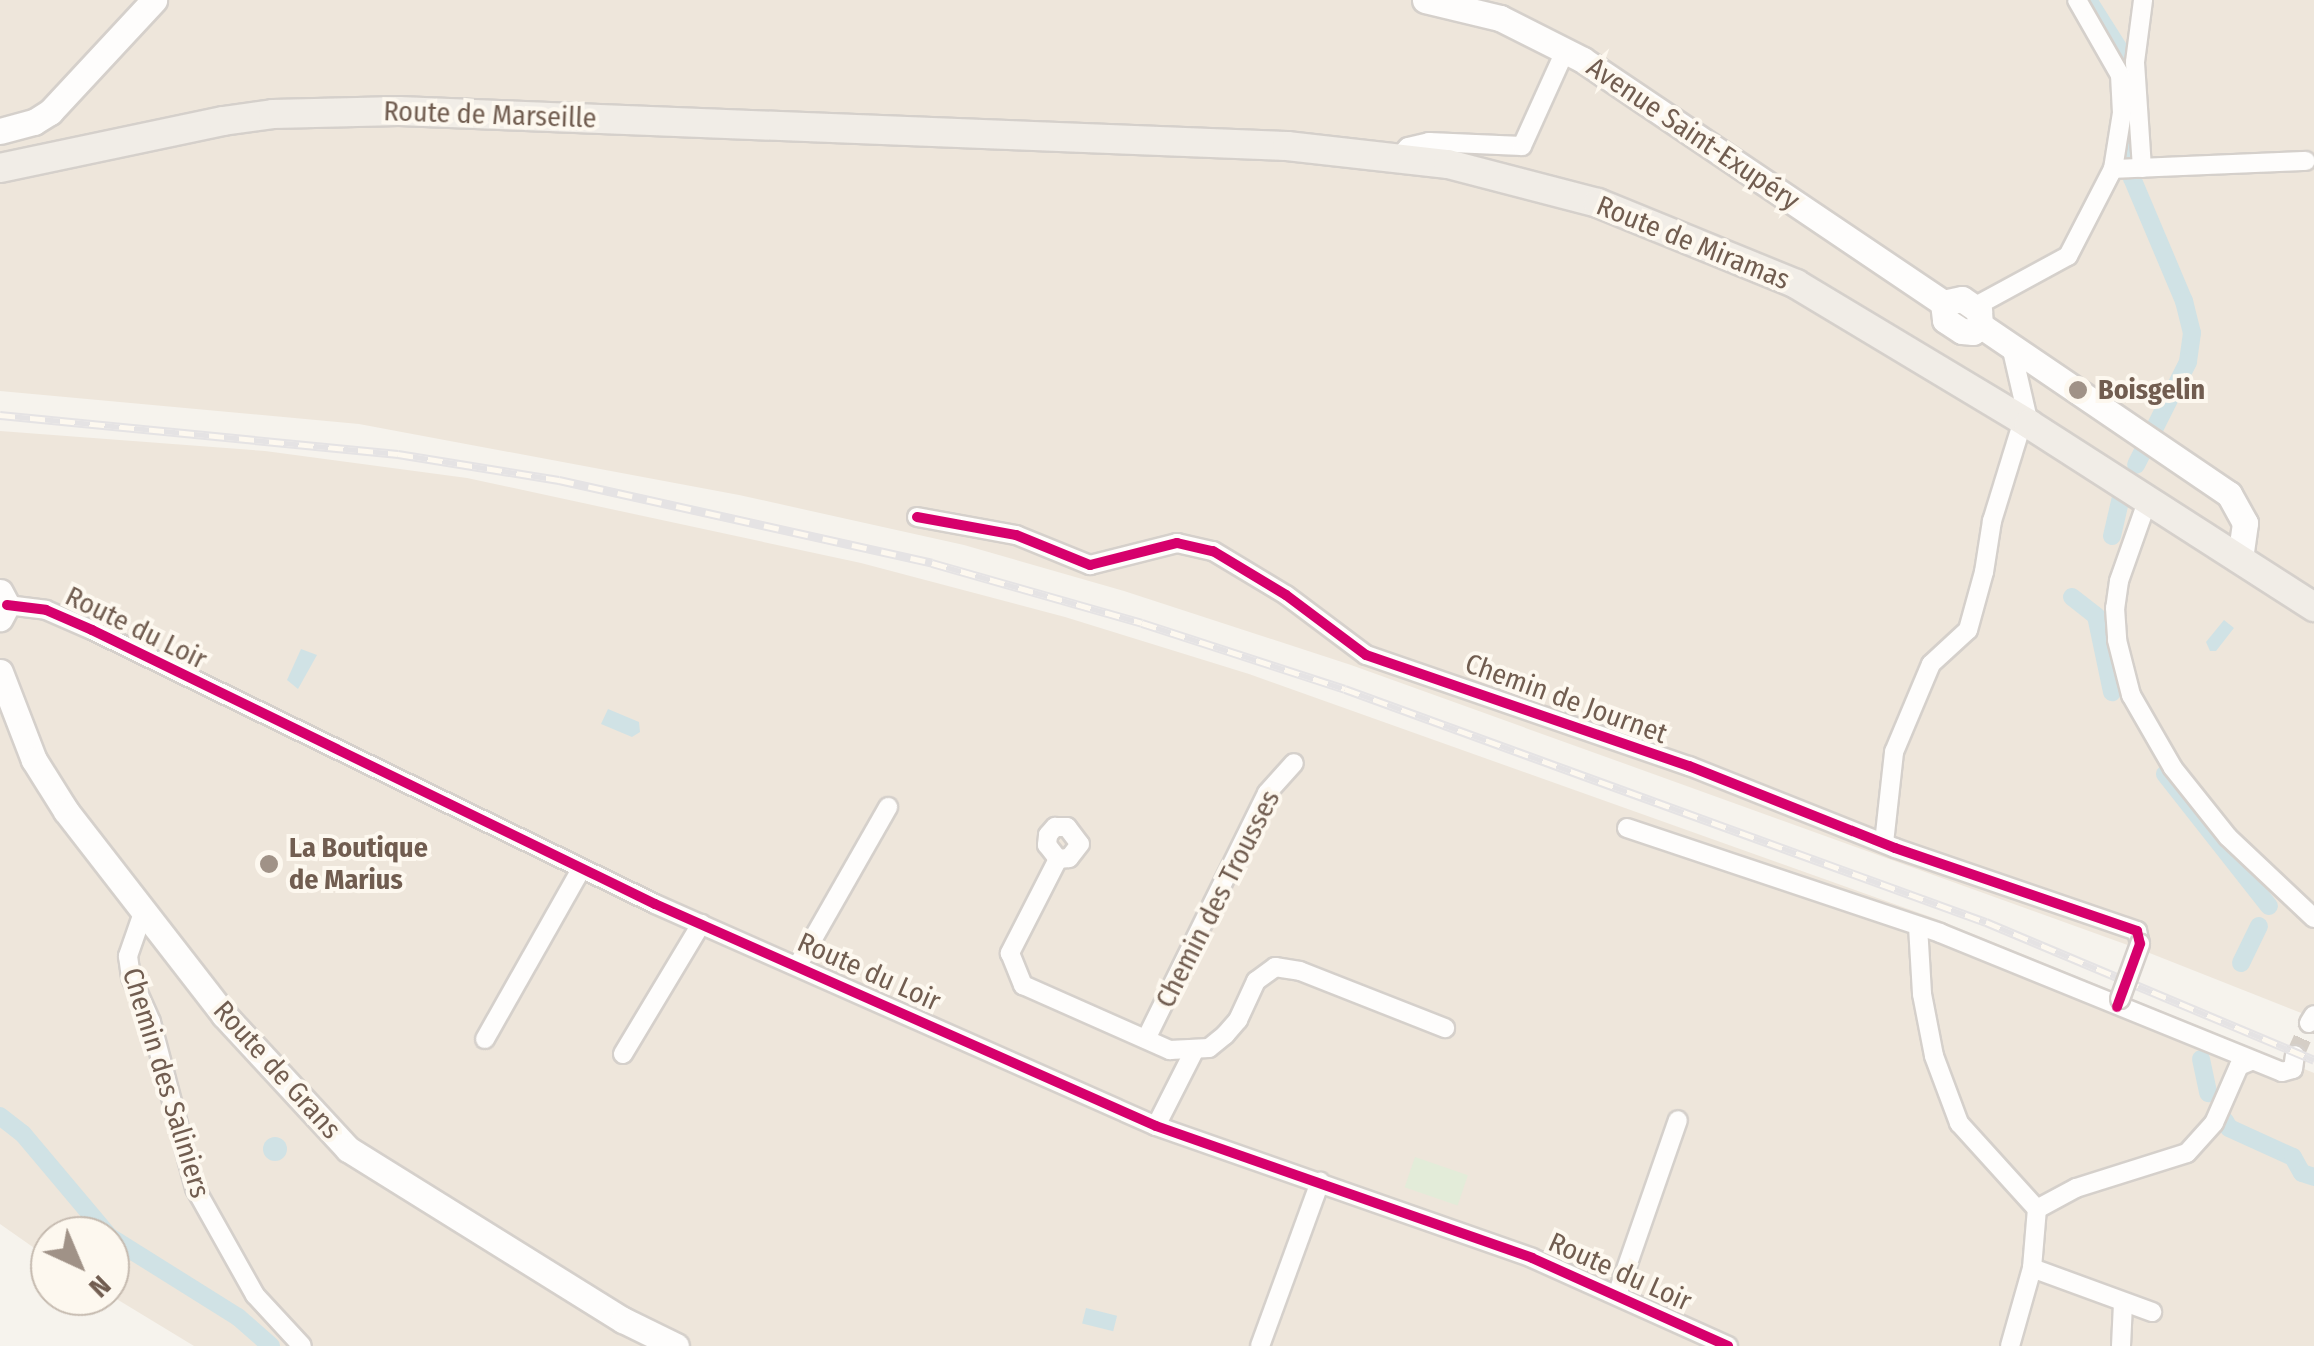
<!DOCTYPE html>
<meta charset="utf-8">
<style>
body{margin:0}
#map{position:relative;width:2314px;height:1346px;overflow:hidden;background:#f6f3ed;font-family:"Fira Sans Condensed",sans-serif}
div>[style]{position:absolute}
.residential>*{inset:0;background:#eee6db}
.green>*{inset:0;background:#e3ecd9;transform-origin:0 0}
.water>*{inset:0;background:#d0e2e5;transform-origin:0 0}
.round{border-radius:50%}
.canal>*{height:18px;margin:-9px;padding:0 9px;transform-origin:9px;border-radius:9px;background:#d0e2e5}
.street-tunnel>*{height:18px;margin-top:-9px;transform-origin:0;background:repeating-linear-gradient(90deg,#d5cec6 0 18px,transparent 0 27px)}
.roads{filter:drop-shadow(2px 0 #d5d0cb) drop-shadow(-2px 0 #d5d0cb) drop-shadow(0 2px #d5d0cb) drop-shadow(0 -2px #d5d0cb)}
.street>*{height:18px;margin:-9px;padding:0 9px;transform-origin:9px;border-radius:9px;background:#fefdfc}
.secondary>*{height:25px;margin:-12.5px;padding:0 12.5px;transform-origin:12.5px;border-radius:12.5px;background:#fefdfc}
.primary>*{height:28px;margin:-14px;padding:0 14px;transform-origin:14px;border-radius:14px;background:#f1ede7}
.rail>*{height:9px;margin-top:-4.5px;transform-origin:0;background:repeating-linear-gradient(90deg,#fdf8ef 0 15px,#e5e3e4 0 30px);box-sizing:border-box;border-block:2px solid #e5e3e4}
.bridges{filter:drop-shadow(2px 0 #d5d0cb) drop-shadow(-2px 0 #d5d0cb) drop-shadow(0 2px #d5d0cb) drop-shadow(0 -2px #d5d0cb)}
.street-bridge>*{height:18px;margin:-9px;padding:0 9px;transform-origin:9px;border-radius:9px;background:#fefdfc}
.cycleway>*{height:10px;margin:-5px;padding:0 5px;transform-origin:5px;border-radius:5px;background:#d6006c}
.dots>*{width:28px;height:28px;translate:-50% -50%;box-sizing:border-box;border:5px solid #fdf8ef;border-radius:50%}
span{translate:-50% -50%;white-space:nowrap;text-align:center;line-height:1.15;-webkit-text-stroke:8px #fdf8ef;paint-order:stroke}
.street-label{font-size:28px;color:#715d50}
.poi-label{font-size:28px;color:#715d50;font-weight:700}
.left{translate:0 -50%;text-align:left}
.north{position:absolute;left:30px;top:1216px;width:100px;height:100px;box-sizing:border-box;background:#fdf8ef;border:2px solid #c5baaf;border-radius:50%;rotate:136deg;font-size:28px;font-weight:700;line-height:40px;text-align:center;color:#715d50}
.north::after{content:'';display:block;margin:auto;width:35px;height:45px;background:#a09287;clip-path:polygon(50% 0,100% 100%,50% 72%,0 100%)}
</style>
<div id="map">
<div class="residential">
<div style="clip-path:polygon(0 0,2314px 0,2314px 1018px,2147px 952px,1351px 665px,1124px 591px,964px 545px,739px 495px,359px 424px,0 391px)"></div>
<div style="clip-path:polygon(0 431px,265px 451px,467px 478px,861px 563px,1065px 617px,1249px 674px,1939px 920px,2314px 1073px,2314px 1346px,194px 1346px,110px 1295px,110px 1236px,50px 1236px,50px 1259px,0 1224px)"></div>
</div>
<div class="green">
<div style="left:1415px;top:1157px;width:56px;height:32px;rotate:19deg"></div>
</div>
<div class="water">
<div style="clip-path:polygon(2224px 620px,2234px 628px,2216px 651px,2210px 651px,2206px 642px)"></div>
<div style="clip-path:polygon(301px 649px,317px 655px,298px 689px,287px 680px)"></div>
<div style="clip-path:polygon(608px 709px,639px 722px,640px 732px,632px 737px,601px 724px)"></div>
<div class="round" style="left:263px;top:1137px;width:24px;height:24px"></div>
<div style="left:1086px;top:1308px;width:32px;height:16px;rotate:14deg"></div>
</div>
<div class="canal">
<div style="left:2088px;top:0;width:80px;rotate:57.7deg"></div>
<div style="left:2131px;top:68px;width:16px;rotate:90deg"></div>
<div style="left:2131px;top:120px;width:58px;rotate:89deg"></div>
<div style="left:2132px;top:178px;width:134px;rotate:67.1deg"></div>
<div style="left:2184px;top:301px;width:33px;rotate:76deg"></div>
<div style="left:2192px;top:333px;width:29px;rotate:98deg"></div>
<div style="left:2188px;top:362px;width:115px;rotate:116.8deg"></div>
<div style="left:2112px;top:536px;width:37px;rotate:-77deg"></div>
<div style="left:2072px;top:597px;width:31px;rotate:38deg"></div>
<div style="left:2096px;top:616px;width:78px;rotate:78.1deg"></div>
<div style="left:2165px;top:774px;width:168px;rotate:51.8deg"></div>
<div style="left:2241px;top:963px;width:41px;rotate:-64.1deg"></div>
<div style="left:2201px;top:1059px;width:35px;rotate:78deg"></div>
<div style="left:0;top:1116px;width:29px;rotate:38deg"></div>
<div style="left:23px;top:1134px;width:133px;rotate:49.9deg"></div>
<div style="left:2225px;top:1121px;width:8px;rotate:60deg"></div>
<div style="left:2229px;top:1128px;width:70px;rotate:24.4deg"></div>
<div style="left:2293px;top:1157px;width:18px;rotate:61deg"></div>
<div style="left:2302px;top:1173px;width:13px;rotate:18deg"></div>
<div style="left:110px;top:1237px;width:151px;rotate:32deg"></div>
<div style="left:238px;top:1317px;width:44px;rotate:41.3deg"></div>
</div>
<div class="street-tunnel">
<div style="left:2295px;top:1055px;width:35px;rotate:-66deg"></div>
</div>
<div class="roads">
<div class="street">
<div style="left:1399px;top:157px;width:13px;rotate:-48deg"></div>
<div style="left:1408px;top:147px;width:22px;rotate:-13deg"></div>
<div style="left:1429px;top:142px;width:93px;rotate:2.5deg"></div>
<div style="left:1522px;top:146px;width:104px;rotate:-65.6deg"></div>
<div style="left:2142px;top:168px;width:106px;rotate:-93.8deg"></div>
<div style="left:2135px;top:62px;width:63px;rotate:-82.6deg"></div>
<div style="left:2113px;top:169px;width:193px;rotate:-2.4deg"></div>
<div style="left:1974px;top:307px;width:107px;rotate:-28.5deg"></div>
<div style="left:2068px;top:256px;width:98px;rotate:-62.7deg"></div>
<div style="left:2113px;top:169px;width:57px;rotate:-80.9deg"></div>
<div style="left:2122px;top:113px;width:38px;rotate:-93deg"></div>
<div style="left:2120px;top:75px;width:86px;rotate:-119.8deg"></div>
<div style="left:2011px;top:346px;width:80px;rotate:77deg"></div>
<div style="left:2148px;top:499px;width:87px;rotate:109.5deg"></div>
<div style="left:2119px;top:581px;width:27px;rotate:98deg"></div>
<div style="left:2115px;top:608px;width:32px;rotate:86deg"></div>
<div style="left:2117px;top:640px;width:57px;rotate:75.7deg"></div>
<div style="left:2131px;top:695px;width:84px;rotate:60.1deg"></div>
<div style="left:2173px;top:768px;width:88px;rotate:51.4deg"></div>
<div style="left:2228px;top:837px;width:118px;rotate:43.3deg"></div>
<div style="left:917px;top:517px;width:101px;rotate:10.3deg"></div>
<div style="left:1016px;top:535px;width:80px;rotate:22.1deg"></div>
<div style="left:1090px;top:565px;width:90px;rotate:-14.2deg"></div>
<div style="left:1177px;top:543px;width:37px;rotate:13deg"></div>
<div style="left:1213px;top:551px;width:85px;rotate:31.1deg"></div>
<div style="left:1286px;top:595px;width:100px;rotate:36.9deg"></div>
<div style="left:1366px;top:655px;width:342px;rotate:19deg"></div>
<div style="left:1689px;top:766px;width:222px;rotate:21.7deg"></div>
<div style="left:1895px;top:848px;width:256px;rotate:18.9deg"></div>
<div style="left:2137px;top:931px;width:13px;rotate:77deg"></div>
<div style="left:7px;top:605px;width:39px;rotate:7deg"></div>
<div style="left:46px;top:610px;width:50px;rotate:23.5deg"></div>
<div style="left:92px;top:630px;width:626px;rotate:25.95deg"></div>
<div style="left:655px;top:904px;width:548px;rotate:23.9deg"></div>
<div style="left:1156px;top:1126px;width:398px;rotate:19.3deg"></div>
<div style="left:1532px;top:1258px;width:215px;rotate:24.2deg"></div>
<div style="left:1627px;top:828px;width:330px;rotate:18.5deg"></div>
<div style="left:1940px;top:933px;width:369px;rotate:22.1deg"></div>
<div style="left:2282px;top:1072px;width:11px;rotate:-15deg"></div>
<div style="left:2293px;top:1069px;width:14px;rotate:-82deg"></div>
<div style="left:1884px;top:843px;width:92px;rotate:-83.7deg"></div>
<div style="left:1894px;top:752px;width:95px;rotate:-67.2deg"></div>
<div style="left:1931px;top:664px;width:50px;rotate:-42.6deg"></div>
<div style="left:1968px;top:630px;width:60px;rotate:-74.6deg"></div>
<div style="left:1984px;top:572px;width:52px;rotate:-81.1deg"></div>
<div style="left:1992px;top:521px;width:106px;rotate:-72.9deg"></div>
<div style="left:1058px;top:859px;width:18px;rotate:-128deg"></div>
<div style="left:1047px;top:845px;width:10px;rotate:-84deg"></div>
<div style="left:1048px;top:835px;width:11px;rotate:-49deg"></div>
<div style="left:1055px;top:827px;width:12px"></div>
<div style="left:1067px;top:827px;width:21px;rotate:53deg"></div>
<div style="left:1080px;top:844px;width:18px;rotate:128deg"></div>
<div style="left:1069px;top:858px;width:11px;rotate:175deg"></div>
<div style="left:1058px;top:859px;width:106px;rotate:117.1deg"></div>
<div style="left:1010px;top:953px;width:35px;rotate:68deg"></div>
<div style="left:1023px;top:985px;width:161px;rotate:23.9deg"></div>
<div style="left:1170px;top:1050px;width:39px;rotate:-3deg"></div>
<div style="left:1209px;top:1048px;width:21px;rotate:-39deg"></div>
<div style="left:1225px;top:1035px;width:20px;rotate:-49deg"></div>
<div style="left:1238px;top:1020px;width:43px;rotate:-65.2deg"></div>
<div style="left:1256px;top:981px;width:24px;rotate:-36deg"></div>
<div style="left:1275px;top:967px;width:25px;rotate:9deg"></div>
<div style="left:1300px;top:971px;width:156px;rotate:21.5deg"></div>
<div style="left:144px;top:910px;width:49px;rotate:109.2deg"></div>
<div style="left:128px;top:956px;width:21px;rotate:82deg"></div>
<div style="left:131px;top:977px;width:49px;rotate:66deg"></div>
<div style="left:151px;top:1022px;width:172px;rotate:75.2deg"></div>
<div style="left:195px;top:1188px;width:123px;rotate:60.7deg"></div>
<div style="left:255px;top:1295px;width:69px;rotate:47.3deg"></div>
<div style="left:1918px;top:926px;width:68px;rotate:86.6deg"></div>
<div style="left:1922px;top:994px;width:63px;rotate:79deg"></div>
<div style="left:1934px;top:1056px;width:72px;rotate:69.5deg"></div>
<div style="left:1959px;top:1123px;width:116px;rotate:47.8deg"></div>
<div style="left:798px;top:965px;width:182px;rotate:-60.3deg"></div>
<div style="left:2309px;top:1023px;width:9px;rotate:-58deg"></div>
<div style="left:485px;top:1039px;width:195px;rotate:-60.5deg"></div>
<div style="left:1146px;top:1039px;width:274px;rotate:-63.8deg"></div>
<div style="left:1267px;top:793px;width:40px;rotate:-48deg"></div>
<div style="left:623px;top:1054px;width:152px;rotate:-59deg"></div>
<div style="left:1156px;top:1126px;width:84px;rotate:-63.1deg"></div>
<div style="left:2037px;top:1209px;width:44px;rotate:-28.3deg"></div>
<div style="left:2076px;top:1188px;width:116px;rotate:-17.5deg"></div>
<div style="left:2187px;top:1153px;width:40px;rotate:-48deg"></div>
<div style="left:2214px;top:1123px;width:62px;rotate:-66.3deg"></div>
<div style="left:2239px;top:1066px;width:13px;rotate:-23deg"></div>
<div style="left:2032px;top:1268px;width:128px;rotate:20.1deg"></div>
<div style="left:1617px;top:1295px;width:185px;rotate:-70.8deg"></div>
<div style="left:1260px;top:1346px;width:175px;rotate:-69.9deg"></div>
<div style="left:2010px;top:1346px;width:81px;rotate:-74.2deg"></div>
<div style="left:2032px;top:1268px;width:59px;rotate:-85.2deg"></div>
<div style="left:2121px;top:1346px;width:42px;rotate:-87.3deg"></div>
</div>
<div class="secondary">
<div style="left:1425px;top:0;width:77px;rotate:13.5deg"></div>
<div style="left:1500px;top:18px;width:93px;rotate:26.8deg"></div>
<div style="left:1583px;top:60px;width:434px;rotate:34deg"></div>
<div style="left:0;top:131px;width:35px;rotate:-15deg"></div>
<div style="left:34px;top:122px;width:19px;rotate:-32deg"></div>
<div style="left:50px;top:112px;width:153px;rotate:-47.1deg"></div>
<div style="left:1943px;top:303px;width:17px;rotate:83deg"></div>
<div style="left:1945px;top:320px;width:20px;rotate:33deg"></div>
<div style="left:1962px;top:331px;width:11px;rotate:5deg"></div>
<div style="left:1973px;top:332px;width:10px;rotate:-45deg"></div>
<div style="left:1943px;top:303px;width:19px;rotate:-12deg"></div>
<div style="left:1962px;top:299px;width:21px;rotate:35deg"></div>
<div style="left:1979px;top:311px;width:14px;rotate:86deg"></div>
<div style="left:1980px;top:325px;width:301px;rotate:34.2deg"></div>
<div style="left:2229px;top:494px;width:33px;rotate:61deg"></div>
<div style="left:2245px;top:523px;width:35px;rotate:98deg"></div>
<div style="left:0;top:592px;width:15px;rotate:62deg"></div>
<div style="left:7px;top:605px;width:15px;rotate:118deg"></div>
<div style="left:0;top:672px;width:94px;rotate:68.9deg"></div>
<div style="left:34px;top:760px;width:60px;rotate:57.9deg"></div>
<div style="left:66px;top:811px;width:258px;rotate:52.2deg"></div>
<div style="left:224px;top:1015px;width:183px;rotate:47.2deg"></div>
<div style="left:348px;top:1149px;width:324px;rotate:31.9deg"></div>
<div style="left:623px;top:1320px;width:59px;rotate:26.1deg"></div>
</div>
<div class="primary">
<div style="left:0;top:168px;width:228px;rotate:-11.9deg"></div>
<div style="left:223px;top:121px;width:50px;rotate:-8deg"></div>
<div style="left:273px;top:114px;width:126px;rotate:-1.4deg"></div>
<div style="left:399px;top:111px;width:889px;rotate:2.26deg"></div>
<div style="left:1287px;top:146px;width:162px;rotate:6.4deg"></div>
<div style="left:1448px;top:164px;width:155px;rotate:14.6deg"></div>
<div style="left:1598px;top:203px;width:214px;rotate:22.2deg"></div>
<div style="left:1796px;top:284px;width:272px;rotate:31deg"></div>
<div style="left:2029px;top:424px;width:339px;rotate:32.7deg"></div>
</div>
</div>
<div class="rail">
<div style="left:0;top:415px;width:400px;rotate:5.6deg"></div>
<div style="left:398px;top:454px;width:163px;rotate:9.2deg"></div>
<div style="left:559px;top:480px;width:382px;rotate:12.5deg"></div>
<div style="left:932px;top:563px;width:218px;rotate:15.9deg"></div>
<div style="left:1142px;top:623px;width:213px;rotate:18deg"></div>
<div style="left:1345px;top:689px;width:682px;rotate:19.98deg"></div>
<div style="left:1986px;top:922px;width:356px;rotate:22.8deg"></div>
</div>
<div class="bridges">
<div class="street-bridge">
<div style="left:2120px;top:999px;width:59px;rotate:-70deg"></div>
</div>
</div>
<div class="cycleway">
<div style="left:917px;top:517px;width:101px;rotate:10.3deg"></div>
<div style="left:1016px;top:535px;width:80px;rotate:22.1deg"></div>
<div style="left:1090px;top:565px;width:90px;rotate:-14.2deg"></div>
<div style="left:1177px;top:543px;width:37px;rotate:13deg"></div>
<div style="left:1213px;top:551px;width:85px;rotate:31.1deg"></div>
<div style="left:1286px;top:595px;width:100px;rotate:36.9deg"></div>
<div style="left:1366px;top:655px;width:342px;rotate:19deg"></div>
<div style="left:1689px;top:766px;width:222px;rotate:21.7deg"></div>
<div style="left:1895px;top:848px;width:256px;rotate:18.9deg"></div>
<div style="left:2137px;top:931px;width:13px;rotate:77deg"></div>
<div style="left:2140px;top:944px;width:67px;rotate:110.1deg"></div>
<div style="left:7px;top:605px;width:39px;rotate:7deg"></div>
<div style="left:46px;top:610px;width:50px;rotate:23.5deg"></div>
<div style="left:92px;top:630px;width:626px;rotate:25.95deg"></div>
<div style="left:655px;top:904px;width:548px;rotate:23.9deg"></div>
<div style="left:1156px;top:1126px;width:398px;rotate:19.3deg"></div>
<div style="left:1532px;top:1258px;width:215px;rotate:24.2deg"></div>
</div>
<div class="dots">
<div style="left:2078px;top:390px;background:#a09287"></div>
<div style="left:269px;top:864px;background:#a09287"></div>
</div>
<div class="street-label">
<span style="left:490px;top:115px;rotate:2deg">Route de Marseille</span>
<span style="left:1693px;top:134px;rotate:34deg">Avenue Saint-Exupéry</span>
<span style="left:1693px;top:243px;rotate:22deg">Route de Miramas</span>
<span style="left:136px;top:628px;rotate:26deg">Route du Loir</span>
<span style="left:1566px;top:699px;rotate:20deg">Chemin de Journet</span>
<span style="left:1218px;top:899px;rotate:-63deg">Chemin des Trousses</span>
<span style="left:869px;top:972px;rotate:24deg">Route du Loir</span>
<span style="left:277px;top:1070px;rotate:48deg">Route de Grans</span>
<span style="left:166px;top:1083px;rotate:73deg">Chemin des Saliniers</span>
<span style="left:1620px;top:1272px;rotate:24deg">Route du Loir</span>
</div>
<div class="poi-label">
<span class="left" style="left:2098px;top:390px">Boisgelin</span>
<span class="left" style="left:289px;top:864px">La Boutique<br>de Marius</span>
</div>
<div class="north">N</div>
</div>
